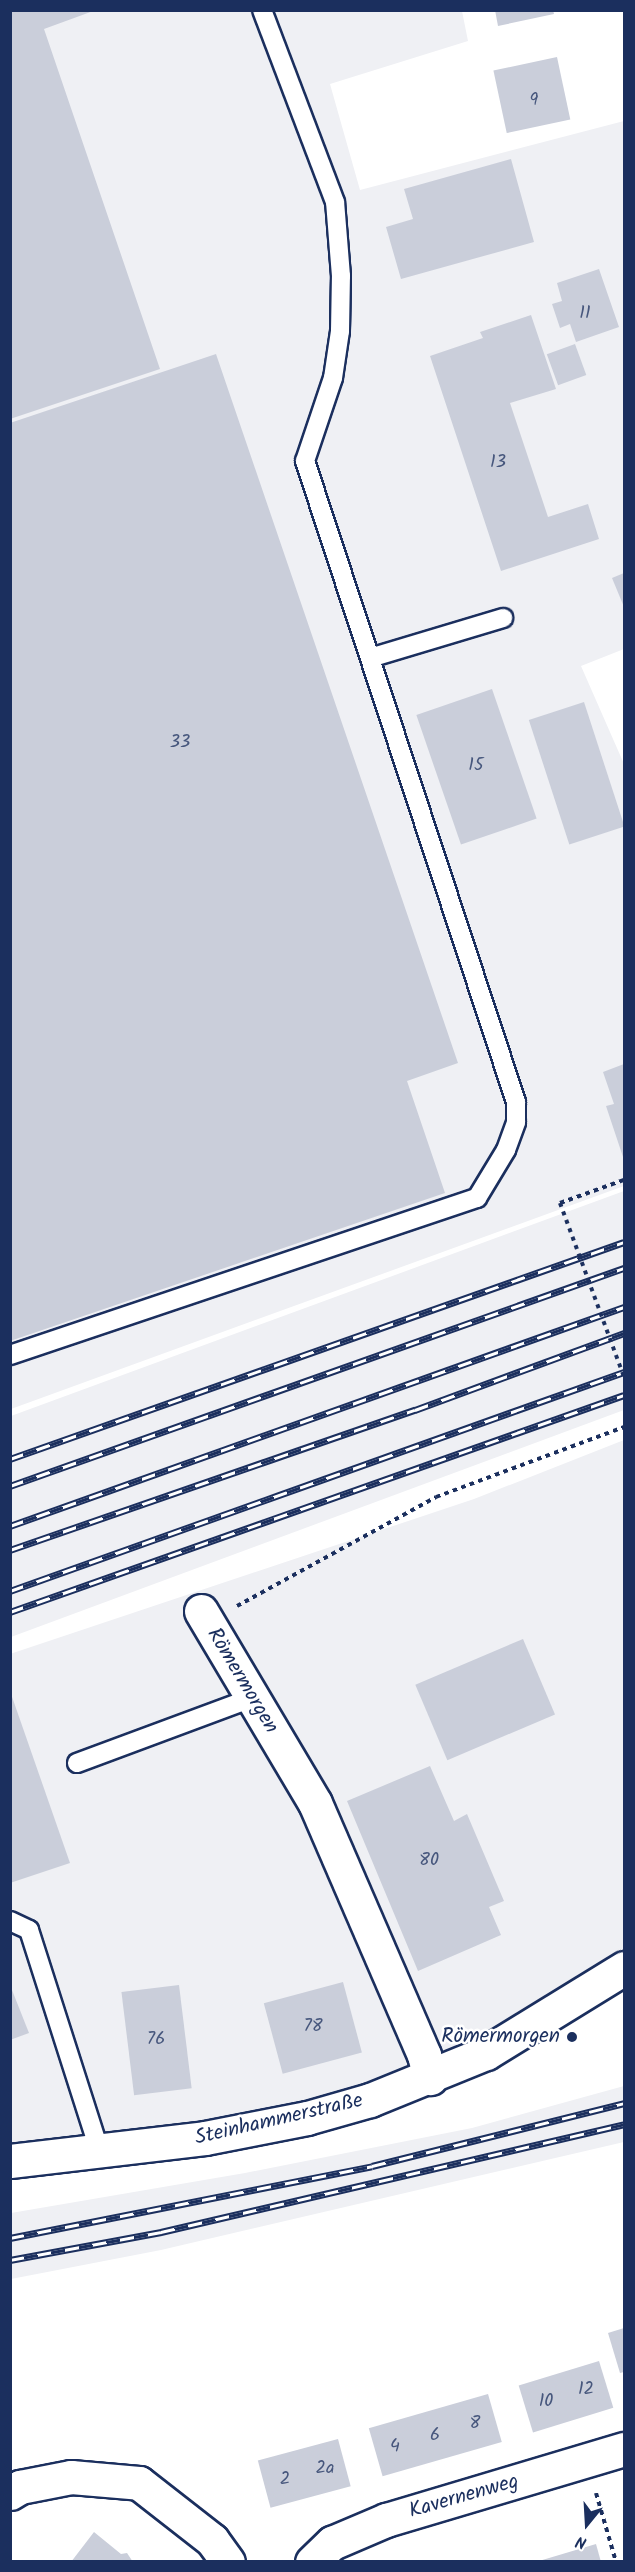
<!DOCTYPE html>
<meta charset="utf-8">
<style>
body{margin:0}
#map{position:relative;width:635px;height:2572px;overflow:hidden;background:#fff;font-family:Kalam,sans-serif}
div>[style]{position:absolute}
.built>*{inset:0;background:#eff0f4}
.building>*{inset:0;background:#caceda;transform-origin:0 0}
.path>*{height:4px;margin-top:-2px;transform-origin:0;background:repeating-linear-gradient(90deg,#1b2f5e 0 4.5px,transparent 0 9px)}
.roads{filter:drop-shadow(2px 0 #1b2f5e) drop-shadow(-2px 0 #1b2f5e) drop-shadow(0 2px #1b2f5e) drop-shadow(0 -2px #1b2f5e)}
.lane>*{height:18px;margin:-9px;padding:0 9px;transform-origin:9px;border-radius:9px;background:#fff}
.street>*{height:33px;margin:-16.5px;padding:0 16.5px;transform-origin:16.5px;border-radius:16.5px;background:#fff}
.rail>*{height:7px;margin-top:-3.5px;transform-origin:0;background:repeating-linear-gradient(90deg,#fff 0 14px,#1b2f5e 0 28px);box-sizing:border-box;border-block:2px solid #1b2f5e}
.path-bridge>*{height:4px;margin-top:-2px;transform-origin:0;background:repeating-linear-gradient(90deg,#1b2f5e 0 4.5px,transparent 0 9px)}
.dots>*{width:16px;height:16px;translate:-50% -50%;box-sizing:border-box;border:3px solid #fff;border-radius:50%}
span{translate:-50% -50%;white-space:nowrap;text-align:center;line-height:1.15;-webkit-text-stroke:5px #fff;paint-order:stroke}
.number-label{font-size:18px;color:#47577d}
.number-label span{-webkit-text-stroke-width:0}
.street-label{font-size:21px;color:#1b2f5e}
.poi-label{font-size:21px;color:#1b2f5e}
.right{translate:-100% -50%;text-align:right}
.frame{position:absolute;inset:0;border:12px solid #1b2f5e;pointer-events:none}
.north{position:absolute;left:557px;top:2494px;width:60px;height:60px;-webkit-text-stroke:4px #fff;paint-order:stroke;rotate:198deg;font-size:16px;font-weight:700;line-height:24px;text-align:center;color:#1b2f5e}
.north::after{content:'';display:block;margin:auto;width:21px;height:27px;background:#1b2f5e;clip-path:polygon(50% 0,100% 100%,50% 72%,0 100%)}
</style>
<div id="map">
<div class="built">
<div style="clip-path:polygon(11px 11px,462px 11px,468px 41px,330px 84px,360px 190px,624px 121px,624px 649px,581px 666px,624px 764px,624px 1186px,11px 1409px)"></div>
<div style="clip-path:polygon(624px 1191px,624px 1410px,11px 1637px,11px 1416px)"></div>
<div style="clip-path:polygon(624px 1440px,624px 1968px,430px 2078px,11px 2161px,10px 1654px,474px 1499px)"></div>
<div style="clip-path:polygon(624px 2086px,624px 2142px,161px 2250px,11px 2279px,11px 2213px,245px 2173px,472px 2128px)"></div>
</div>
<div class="building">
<div style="clip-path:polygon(10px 10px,96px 10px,44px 29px,160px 369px,10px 419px)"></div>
<div style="clip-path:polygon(495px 10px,553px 10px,554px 14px,498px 26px)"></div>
<div style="left:557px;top:57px;width:64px;height:65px;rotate:78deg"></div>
<div style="clip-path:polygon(511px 159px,534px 242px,401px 279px,386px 227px,413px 219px,404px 189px)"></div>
<div style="clip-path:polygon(599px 269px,619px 327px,576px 342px,570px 324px,560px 328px,552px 304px,562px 301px,557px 283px)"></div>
<div style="clip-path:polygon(531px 315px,556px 389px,510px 403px,548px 517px,588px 504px,599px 539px,501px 571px,430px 356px,483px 338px,480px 332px)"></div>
<div style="left:575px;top:344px;width:33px;height:30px;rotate:70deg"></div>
<div style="clip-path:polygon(216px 354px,458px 1063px,407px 1081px,445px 1193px,10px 1341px,10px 423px)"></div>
<div style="clip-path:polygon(624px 573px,624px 607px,612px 578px)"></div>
<div style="left:492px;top:689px;width:137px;height:80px;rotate:71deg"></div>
<div style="left:584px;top:702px;width:131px;height:58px;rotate:72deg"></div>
<div style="clip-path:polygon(624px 1064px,624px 1160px,606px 1106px,614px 1104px,603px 1072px)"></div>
<div style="left:523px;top:1639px;width:82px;height:117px;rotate:67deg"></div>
<div style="clip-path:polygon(10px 1691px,70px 1863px,10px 1883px)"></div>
<div style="clip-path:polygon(430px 1766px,454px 1821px,467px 1814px,504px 1901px,489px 1907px,501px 1935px,418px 1971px,347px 1801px)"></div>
<div style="left:343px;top:1982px;width:73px;height:82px;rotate:75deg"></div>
<div style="clip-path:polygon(10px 1985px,29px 2033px,10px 2040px)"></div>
<div style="left:179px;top:1985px;width:104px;height:58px;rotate:83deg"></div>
<div style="clip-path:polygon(624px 2328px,624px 2372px,620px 2373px,608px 2333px)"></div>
<div style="left:599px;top:2361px;width:49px;height:84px;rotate:73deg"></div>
<div style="left:488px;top:2394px;width:50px;height:124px;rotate:74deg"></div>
<div style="left:338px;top:2439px;width:49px;height:83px;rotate:75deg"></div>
<div style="clip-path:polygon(94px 2532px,121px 2554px,127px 2553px,133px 2562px,71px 2562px)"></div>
<div style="clip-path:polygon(596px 2544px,601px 2562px,539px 2562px,539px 2561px)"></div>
</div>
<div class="path">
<div style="left:560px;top:1203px;width:68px;rotate:-19.8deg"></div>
<div style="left:237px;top:1606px;width:227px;rotate:-28.7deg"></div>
<div style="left:436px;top:1497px;width:201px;rotate:-20.4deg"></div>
<div style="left:596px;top:2493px;width:72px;rotate:73.8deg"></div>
</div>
<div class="roads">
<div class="lane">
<div style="left:373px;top:657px;width:136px;rotate:-16.7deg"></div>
<div style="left:10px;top:1355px;width:493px;rotate:-18.6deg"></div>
<div style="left:477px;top:1198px;width:56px;rotate:-58.9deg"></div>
<div style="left:506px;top:1150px;width:30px;rotate:-70deg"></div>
<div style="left:516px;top:1122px;width:20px;rotate:-90deg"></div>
<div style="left:516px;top:1102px;width:675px;rotate:-108.22deg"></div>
<div style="left:305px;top:461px;width:88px;rotate:-71.4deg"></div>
<div style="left:333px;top:378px;width:48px;rotate:-81.5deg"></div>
<div style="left:340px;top:331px;width:55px;rotate:-89deg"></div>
<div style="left:341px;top:276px;width:74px;rotate:-94.6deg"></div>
<div style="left:335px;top:202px;width:205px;rotate:-110.8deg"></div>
<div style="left:77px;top:1763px;width:187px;rotate:-20.4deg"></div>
<div style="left:10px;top:1921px;width:21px;rotate:25deg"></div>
<div style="left:29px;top:1930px;width:231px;rotate:72.3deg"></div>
</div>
<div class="street">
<div style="left:201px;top:1611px;width:223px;rotate:59.3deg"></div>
<div style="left:315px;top:1803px;width:275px;rotate:66.6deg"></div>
<div style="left:424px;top:2055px;width:24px;rotate:75deg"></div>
<div style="left:10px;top:2161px;width:196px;rotate:-6.7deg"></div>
<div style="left:205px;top:2138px;width:104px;rotate:-11.1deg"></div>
<div style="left:307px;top:2118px;width:66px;rotate:-15.9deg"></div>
<div style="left:370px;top:2100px;width:125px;rotate:-22.1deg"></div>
<div style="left:486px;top:2053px;width:162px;rotate:-31.6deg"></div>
<div style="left:10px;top:2493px;width:12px;rotate:-31deg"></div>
<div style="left:20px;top:2487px;width:52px;rotate:-11.1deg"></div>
<div style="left:71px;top:2477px;width:68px;rotate:5deg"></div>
<div style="left:139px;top:2483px;width:93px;rotate:38deg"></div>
<div style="left:212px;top:2540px;width:27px;rotate:54deg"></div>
<div style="left:312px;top:2562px;width:28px;rotate:-44deg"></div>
<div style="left:332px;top:2543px;width:59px;rotate:-23.1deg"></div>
<div style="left:386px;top:2520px;width:248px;rotate:-16.6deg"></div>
</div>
</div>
<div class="rail">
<div style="left:10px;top:1459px;width:651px;rotate:-19.46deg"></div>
<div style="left:10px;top:1486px;width:652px;rotate:-19.55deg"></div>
<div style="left:10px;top:1526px;width:652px;rotate:-19.63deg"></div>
<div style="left:10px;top:1550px;width:429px;rotate:-19.1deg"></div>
<div style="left:415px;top:1410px;width:223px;rotate:-20.2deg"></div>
<div style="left:10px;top:1591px;width:652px;rotate:-19.63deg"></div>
<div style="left:10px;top:1612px;width:651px;rotate:-19.46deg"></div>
<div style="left:10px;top:2238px;width:369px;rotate:-11.2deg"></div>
<div style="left:372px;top:2166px;width:260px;rotate:-14deg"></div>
<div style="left:10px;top:2260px;width:154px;rotate:-10.5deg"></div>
<div style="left:161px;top:2232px;width:475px;rotate:-13.1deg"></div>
</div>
<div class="path-bridge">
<div style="left:560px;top:1203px;width:185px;rotate:69.8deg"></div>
</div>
<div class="dots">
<div style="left:572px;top:2037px;background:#1b2f5e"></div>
</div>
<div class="number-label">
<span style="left:534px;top:101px">9</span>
<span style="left:585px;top:314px">11</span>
<span style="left:498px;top:463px">13</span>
<span style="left:180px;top:743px">33</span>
<span style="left:476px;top:766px">15</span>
<span style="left:429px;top:1861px">80</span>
<span style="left:313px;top:2027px">78</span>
<span style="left:156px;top:2040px">76</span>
<span style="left:586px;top:2390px">12</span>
<span style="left:546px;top:2402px">10</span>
<span style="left:475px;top:2424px">8</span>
<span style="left:435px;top:2436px">6</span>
<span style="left:395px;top:2447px">4</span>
<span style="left:325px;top:2469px">2a</span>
<span style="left:285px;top:2480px">2</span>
</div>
<div class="street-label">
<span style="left:242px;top:1681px;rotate:59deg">Römermorgen</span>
<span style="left:279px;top:2120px;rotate:-13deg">Steinhammerstraße</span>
<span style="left:464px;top:2497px;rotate:-16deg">Kavernenweg</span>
</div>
<div class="poi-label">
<span class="right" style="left:560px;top:2037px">Römermorgen</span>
</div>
<div class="frame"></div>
<div class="north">N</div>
</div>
